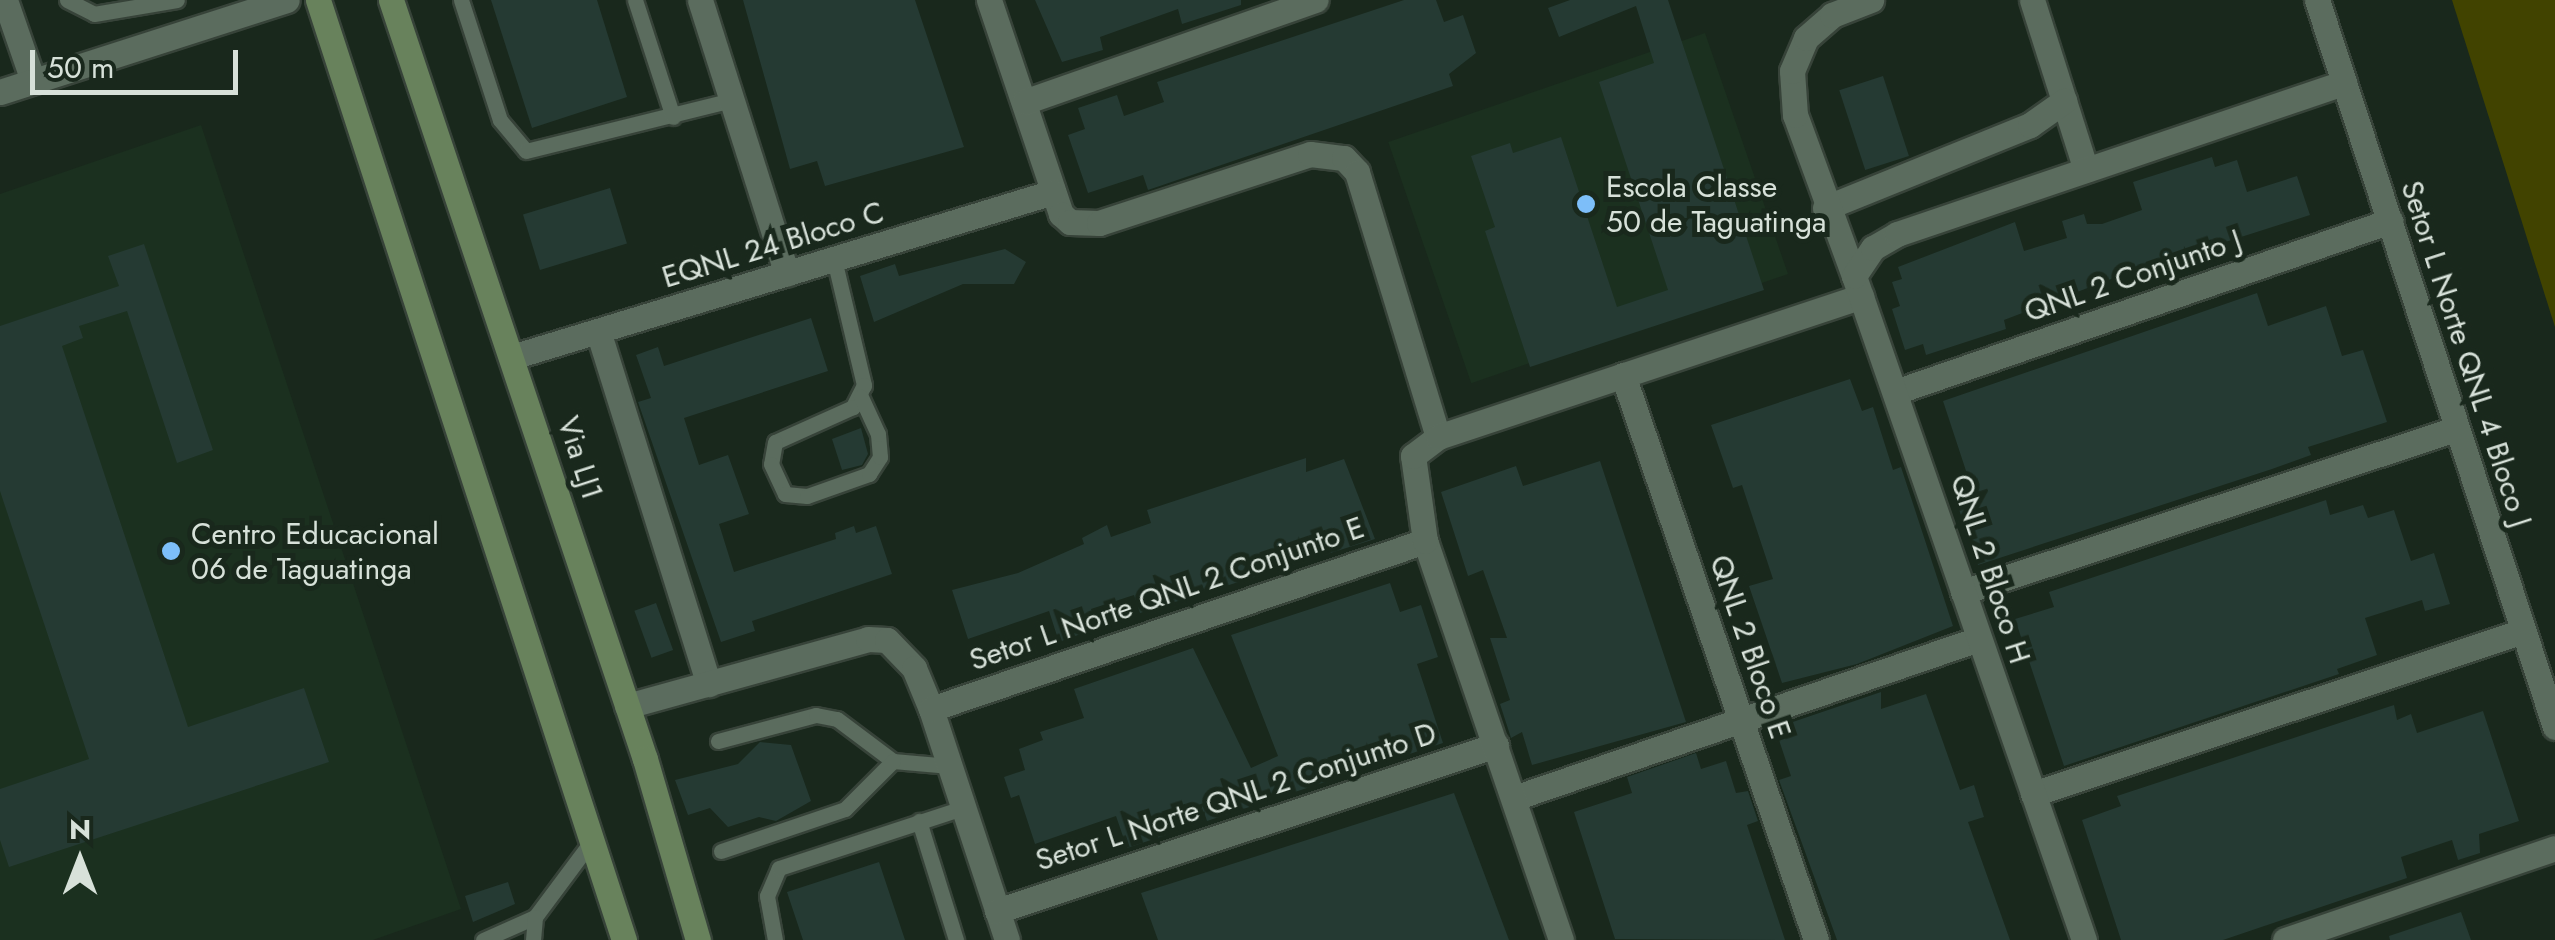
<!DOCTYPE html>
<style>
body{margin:0}
#map{position:relative;width:2555px;height:940px;overflow:hidden;background:#19281c;font-family:Jost,sans-serif}
div>[style]{position:absolute}
.built>*{inset:0;background:#1b301f;transform-origin:0 0}
.green>*{inset:0;background:#414300}
.building>*{inset:0;background:#253a33;transform-origin:0 0}
.roads{filter:drop-shadow(2px 0 #374339) drop-shadow(-2px 0 #374339) drop-shadow(0 2px #374339) drop-shadow(0 -2px #374339)}
.service>*{height:15px;margin:-7.5px;padding:0 7.5px;transform-origin:7.5px;border-radius:7.5px;background:#5b6c5e}
.minor>*{height:25px;margin:-12.5px;padding:0 12.5px;transform-origin:12.5px;border-radius:12.5px;background:#5b6c5e}
.tertiary>*{height:25px;margin:-12.5px;padding:0 12.5px;transform-origin:12.5px;border-radius:12.5px;background:#5b6c5e}
.secondary>*{height:25px;margin:-12.5px;padding:0 12.5px;transform-origin:12.5px;border-radius:12.5px;background:#68825c}
.dots>*{width:28px;height:28px;translate:-50% -50%;box-sizing:border-box;border:5px solid #19281c;border-radius:50%}
span{translate:-50% -50%;white-space:nowrap;text-align:center;line-height:1.15;-webkit-text-stroke:10px #19281c;paint-order:stroke}
.poi-label{font-size:30px;color:#d7e1d9}
.left{translate:0 -50%;text-align:left}
.street-label{font-size:30px;color:#d7e1d9}
.north{position:absolute;left:30px;top:810px;width:100px;height:100px;-webkit-text-stroke:8px #19281c;paint-order:stroke;rotate:0deg;font-size:28px;font-weight:700;line-height:40px;text-align:center;color:#d7e1d9}
.north::after{content:'';display:block;margin:auto;width:35px;height:45px;background:#d7e1d9;clip-path:polygon(50% 0,100% 100%,50% 72%,0 100%)}
.scale{position:absolute;left:30px;top:50px;width:208px;height:45px;box-sizing:border-box;border:5px solid #d7e1d9;border-top:0;padding-left:12px;font-size:30px;line-height:35px;white-space:nowrap;color:#d7e1d9;-webkit-text-stroke:8px #19281c;paint-order:stroke}
</style>
<div id="map">
<div class="built">
<div style="left:1705px;top:33px;width:255px;height:335px;rotate:71deg"></div>
<div style="clip-path:polygon(201px 125px,461px 909px,373px 940px,0 940px,0 194px)"></div>
</div>
<div class="green">
<div style="clip-path:polygon(2452px 0,2555px 0,2555px 327px)"></div>
</div>
<div class="building">
<div style="clip-path:polygon(491px 0,597px 0,627px 97px,532px 128px)"></div>
<div style="clip-path:polygon(743px 0,915px 0,964px 147px,825px 186px,817px 161px,790px 169px)"></div>
<div style="clip-path:polygon(1035px 0,1241px 0,1241px 5px,1182px 24px,1178px 9px,1100px 37px,1103px 50px,1062px 62px)"></div>
<div style="clip-path:polygon(1404px 0,1436px 0,1444px 22px,1463px 15px,1476px 53px,1449px 74px,1453px 86px,1148px 190px,1143px 175px,1088px 193px,1068px 135px,1085px 129px,1078px 108px,1117px 95px,1124px 116px,1164px 102px,1157px 82px)"></div>
<div style="clip-path:polygon(1570px 0,1668px 0,1764px 290px,1530px 367px,1485px 231px,1495px 227px,1471px 156px,1510px 143px,1513px 153px,1561px 137px,1617px 307px,1668px 290px,1599px 82px,1654px 63px,1636px 6px,1559px 37px,1548px 8px)"></div>
<div style="left:1883px;top:76px;width:84px;height:46px;rotate:72deg"></div>
<div style="clip-path:polygon(2212px 157px,2215px 167px,2237px 160px,2247px 192px,2297px 176px,2310px 215px,2119px 276px,2004px 320px,2006px 329px,1926px 355px,1923px 344px,1905px 350px,1892px 309px,1900px 306px,1892px 282px,1902px 279px,1898px 267px,2015px 222px,2024px 251px,2067px 238px,2062px 221px,2084px 214px,2087px 224px,2102px 224px,2142px 210px,2133px 182px)"></div>
<div style="left:610px;top:188px;width:58px;height:91px;rotate:73deg"></div>
<div style="clip-path:polygon(144px 244px,213px 450px,177px 463px,127px 311px,79px 326px,83px 338px,62px 346px,188px 727px,304px 688px,329px 762px,9px 867px,0 840px,0 789px,89px 759px,0 491px,0 326px,119px 286px,108px 256px)"></div>
<div style="clip-path:polygon(1005px 249px,1026px 262px,1014px 284px,963px 284px,874px 322px,860px 276px,895px 264px,899px 276px)"></div>
<div style="clip-path:polygon(2257px 293px,2268px 326px,2326px 306px,2342px 356px,2363px 350px,2387px 422px,2308px 447px,2311px 455px,2272px 469px,1978px 565px,1951px 486px,1969px 480px,1943px 401px)"></div>
<div style="clip-path:polygon(811px 318px,828px 371px,684px 418px,699px 465px,728px 455px,749px 514px,719px 524px,734px 572px,836px 539px,835px 533px,854px 526px,856px 533px,876px 526px,892px 574px,752px 621px,755px 631px,721px 642px,638px 402px,651px 398px,636px 355px,658px 347px,664px 366px)"></div>
<div style="clip-path:polygon(1850px 379px,1862px 411px,1873px 407px,1893px 470px,1901px 467px,1953px 626px,1857px 664px,1782px 683px,1749px 586px,1773px 579px,1742px 485px,1733px 488px,1711px 425px)"></div>
<div style="clip-path:polygon(861px 428px,868px 454px,862px 465px,842px 470px,832px 439px)"></div>
<div style="clip-path:polygon(1306px 458px,1306px 472px,1344px 459px,1375px 539px,1140px 613px,1134px 595px,1091px 609px,1097px 628px,1059px 642px,1049px 611px,968px 639px,952px 590px,1018px 573px,1084px 544px,1082px 538px,1107px 525px,1111px 537px,1151px 523px,1147px 510px)"></div>
<div style="clip-path:polygon(1600px 461px,1686px 722px,1532px 765px,1522px 732px,1511px 738px,1500px 704px,1510px 700px,1490px 638px,1507px 638px,1483px 570px,1468px 576px,1441px 492px,1516px 466px,1523px 486px)"></div>
<div style="clip-path:polygon(2326px 500px,2330px 515px,2363px 505px,2368px 518px,2394px 510px,2411px 561px,2434px 553px,2450px 604px,2425px 611px,2422px 600px,2365px 618px,2377px 655px,2337px 669px,2339px 674px,2064px 766px,2015px 619px,2054px 607px,2049px 592px)"></div>
<div style="clip-path:polygon(1390px 583px,1400px 612px,1421px 605px,1438px 657px,1417px 664px,1443px 743px,1207px 821px,1204px 812px,1163px 825px,1166px 835px,1127px 848px,1116px 816px,1035px 844px,1019px 795px,1011px 798px,1004px 777px,1025px 770px,1019px 749px,1043px 740px,1040px 732px,1084px 718px,1074px 689px,1193px 648px,1251px 768px,1278px 756px,1231px 635px)"></div>
<div style="left:656px;top:603px;width:50px;height:23px;rotate:70deg"></div>
<div style="clip-path:polygon(1881px 692px,1881px 709px,1926px 694px,1960px 790px,1974px 785px,1984px 817px,1968px 822px,2010px 940px,1837px 940px,1779px 780px,1791px 776px,1775px 728px)"></div>
<div style="clip-path:polygon(2394px 705px,2397px 720px,2411px 714px,2417px 733px,2483px 711px,2519px 821px,2479px 834px,2480px 853px,2458px 860px,2452px 840px,2401px 857px,2407px 878px,2223px 940px,2121px 940px,2082px 820px,2121px 806px,2117px 796px)"></div>
<div style="clip-path:polygon(760px 742px,791px 745px,811px 801px,776px 821px,759px 817px,728px 827px,710px 808px,688px 815px,675px 780px,738px 764px)"></div>
<div style="clip-path:polygon(1696px 753px,1701px 769px,1726px 761px,1736px 793px,1748px 791px,1758px 821px,1747px 825px,1785px 940px,1615px 939px,1574px 812px,1632px 793px,1627px 777px)"></div>
<div style="clip-path:polygon(1454px 793px,1509px 940px,1158px 940px,1141px 893px)"></div>
<div style="clip-path:polygon(879px 862px,905px 940px,803px 940px,787px 892px)"></div>
<div style="clip-path:polygon(508px 882px,515px 904px,473px 922px,465px 896px)"></div>
<div style="clip-path:polygon(2461px 912px,2471px 940px,2390px 940px,2389px 936px)"></div>
</div>
<div class="roads">
<div class="service">
<div style="left:67px;top:0;width:30px;rotate:27deg"></div>
<div style="left:94px;top:14px;width:84px;rotate:-9.6deg"></div>
<div style="left:461px;top:0;width:126px;rotate:72deg"></div>
<div style="left:500px;top:120px;width:40px;rotate:50deg"></div>
<div style="left:526px;top:151px;width:212px;rotate:-13.9deg"></div>
<div style="left:635px;top:0;width:123px;rotate:72deg"></div>
<div style="left:834px;top:259px;width:130px;rotate:76.6deg"></div>
<div style="left:864px;top:385px;width:25px;rotate:117deg"></div>
<div style="left:853px;top:407px;width:85px;rotate:155.8deg"></div>
<div style="left:775px;top:442px;width:22px;rotate:100deg"></div>
<div style="left:771px;top:464px;width:33px;rotate:65deg"></div>
<div style="left:785px;top:494px;width:22px;rotate:5deg"></div>
<div style="left:807px;top:496px;width:66px;rotate:-19.5deg"></div>
<div style="left:869px;top:474px;width:20px;rotate:-57deg"></div>
<div style="left:880px;top:457px;width:23px;rotate:-95deg"></div>
<div style="left:878px;top:434px;width:41px;rotate:-114.7deg"></div>
<div style="left:718px;top:741px;width:101px;rotate:-14.9deg"></div>
<div style="left:816px;top:715px;width:21px;rotate:11deg"></div>
<div style="left:837px;top:719px;width:70px;rotate:36.9deg"></div>
<div style="left:893px;top:761px;width:57px;rotate:5deg"></div>
<div style="left:919px;top:821px;width:125px;rotate:72.7deg"></div>
<div style="left:721px;top:851px;width:131px;rotate:-18.7deg"></div>
<div style="left:845px;top:809px;width:68px;rotate:-45deg"></div>
<div style="left:483px;top:940px;width:57px;rotate:-23.9deg"></div>
<div style="left:535px;top:917px;width:94px;rotate:-53.3deg"></div>
<div style="left:533px;top:940px;width:23px;rotate:-85deg"></div>
<div style="left:775px;top:940px;width:45px;rotate:-100.3deg"></div>
<div style="left:767px;top:896px;width:30px;rotate:-67deg"></div>
<div style="left:779px;top:868px;width:194px;rotate:-18.1deg"></div>
</div>
<div class="minor">
<div style="left:5px;top:0;width:86px;rotate:70.9deg"></div>
<div style="left:700px;top:0;width:287px;rotate:72.4deg"></div>
<div style="left:989px;top:0;width:226px;rotate:71.4deg"></div>
<div style="left:1061px;top:214px;width:12px;rotate:42deg"></div>
<div style="left:1070px;top:222px;width:29px;rotate:2deg"></div>
<div style="left:1099px;top:223px;width:222px;rotate:-18.1deg"></div>
<div style="left:1310px;top:154px;width:34px;rotate:7deg"></div>
<div style="left:1344px;top:158px;width:19px;rotate:47deg"></div>
<div style="left:1357px;top:172px;width:277px;rotate:73deg"></div>
<div style="left:2032px;top:0;width:178px;rotate:72.4deg"></div>
<div style="left:1024px;top:102px;width:309px;rotate:-19.3deg"></div>
<div style="left:1825px;top:208px;width:221px;rotate:-22deg"></div>
<div style="left:2030px;top:125px;width:42px;rotate:-35.2deg"></div>
<div style="left:1854px;top:276px;width:171px;rotate:-110.1deg"></div>
<div style="left:1795px;top:115px;width:44px;rotate:-93.9deg"></div>
<div style="left:1792px;top:71px;width:36px;rotate:-67deg"></div>
<div style="left:1806px;top:38px;width:35px;rotate:-41deg"></div>
<div style="left:1832px;top:15px;width:42px;rotate:-21deg"></div>
<div style="left:599px;top:334px;width:367px;rotate:72.6deg"></div>
<div style="left:512px;top:357px;width:566px;rotate:-16.96deg"></div>
<div style="left:1623px;top:375px;width:597px;rotate:71.14deg"></div>
<div style="left:1898px;top:391px;width:521px;rotate:-19.06deg"></div>
<div style="left:1963px;top:592px;width:518px;rotate:-18.33deg"></div>
<div style="left:627px;top:706px;width:250px;rotate:-15.5deg"></div>
<div style="left:868px;top:639px;width:19px;rotate:3deg"></div>
<div style="left:887px;top:640px;width:39px;rotate:46deg"></div>
<div style="left:914px;top:668px;width:44px;rotate:67.5deg"></div>
<div style="left:931px;top:709px;width:243px;rotate:71.8deg"></div>
<div style="left:931px;top:709px;width:522px;rotate:-18.78deg"></div>
<div style="left:2033px;top:794px;width:516px;rotate:-18.4deg"></div>
<div style="left:1514px;top:798px;width:491px;rotate:-18.9deg"></div>
<div style="left:997px;top:911px;width:526px;rotate:-18.4deg"></div>
<div style="left:1561px;top:940px;width:422px;rotate:-108.8deg"></div>
<div style="left:1425px;top:541px;width:86px;rotate:-98deg"></div>
<div style="left:1413px;top:456px;width:31px;rotate:-37deg"></div>
<div style="left:1438px;top:437px;width:446px;rotate:-18.4deg"></div>
<div style="left:2084px;top:940px;width:703px;rotate:-109.11deg"></div>
<div style="left:1854px;top:276px;width:34px;rotate:-56deg"></div>
<div style="left:1873px;top:248px;width:28px;rotate:-30deg"></div>
<div style="left:1897px;top:234px;width:472px;rotate:-18.7deg"></div>
<div style="left:2285px;top:940px;width:285px;rotate:-18.8deg"></div>
</div>
<div class="tertiary">
<div style="left:2317px;top:0;width:765px;rotate:71.87deg"></div>
<div style="left:0;top:92px;width:301px;rotate:-17.8deg"></div>
</div>
<div class="secondary">
<div style="left:318px;top:0;width:989px;rotate:71.97deg"></div>
<div style="left:391px;top:0;width:800px;rotate:71.5deg"></div>
<div style="left:645px;top:759px;width:189px;rotate:73.7deg"></div>
</div>
</div>
<div class="dots">
<div style="left:1586px;top:204px;background:#7dbef9"></div>
<div style="left:171px;top:551px;background:#7dbef9"></div>
</div>
<div class="poi-label">
<span class="left" style="left:1606px;top:204px">Escola Classe<br>50 de Taguatinga</span>
<span class="left" style="left:191px;top:551px">Centro Educacional<br>06 de Taguatinga</span>
</div>
<div class="street-label">
<span style="left:773px;top:245px;rotate:-17deg">EQNL 24 Bloco C</span>
<span style="left:2133px;top:276px;rotate:-19deg">QNL 2 Conjunto J</span>
<span style="left:2466px;top:354px;rotate:72deg">Setor L Norte QNL 4 Bloco J</span>
<span style="left:580px;top:458px;rotate:72deg">Via LJ1</span>
<span style="left:1990px;top:569px;rotate:72deg">QNL 2 Bloco H</span>
<span style="left:1167px;top:594px;rotate:-19deg">Setor L Norte QNL 2 Conjunto E</span>
<span style="left:1750px;top:647px;rotate:71deg">QNL 2 Bloco E</span>
<span style="left:1236px;top:797px;rotate:-18deg">Setor L Norte QNL 2 Conjunto D</span>
</div>
<div class="north">N</div>
<div class="scale">50 m</div>
</div>
